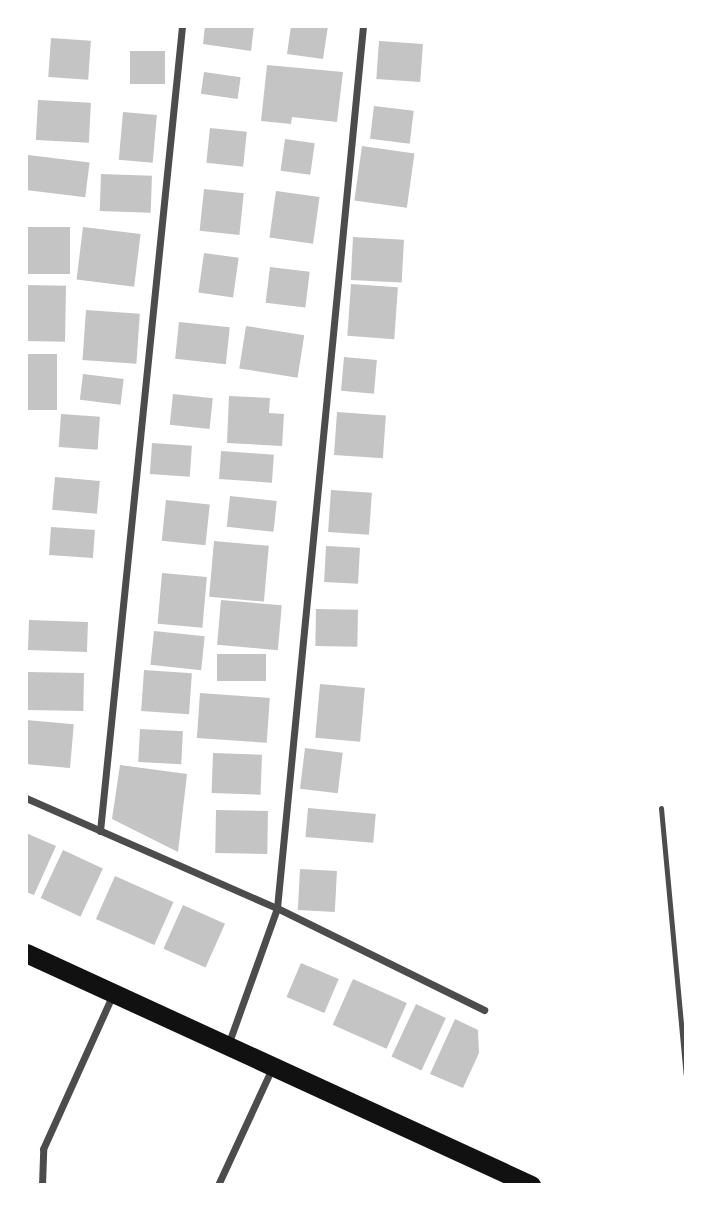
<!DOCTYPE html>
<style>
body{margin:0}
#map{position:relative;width:712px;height:1211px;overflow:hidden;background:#fff;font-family:"Sofia Sans Condensed",sans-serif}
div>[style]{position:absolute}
.building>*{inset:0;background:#c4c4c4;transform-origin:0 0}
.service>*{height:5px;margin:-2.5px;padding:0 2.5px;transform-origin:2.5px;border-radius:2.5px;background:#4c4c4c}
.minor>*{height:7px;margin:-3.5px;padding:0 3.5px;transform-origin:3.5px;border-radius:3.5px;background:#4c4c4c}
.trunk>*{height:19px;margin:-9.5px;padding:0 9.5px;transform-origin:9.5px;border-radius:9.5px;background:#111}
span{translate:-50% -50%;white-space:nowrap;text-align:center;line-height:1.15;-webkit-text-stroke:5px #fff;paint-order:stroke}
.frame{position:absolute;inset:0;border:28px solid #fff;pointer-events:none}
</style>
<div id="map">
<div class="building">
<div style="clip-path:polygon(205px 26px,254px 26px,251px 51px,203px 44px)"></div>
<div style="clip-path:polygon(291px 26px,328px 26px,323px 59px,287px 54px)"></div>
<div style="left:51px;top:38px;width:40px;height:39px;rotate:4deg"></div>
<div style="left:379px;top:41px;width:44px;height:38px;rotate:4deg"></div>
<div style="left:130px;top:51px;width:35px;height:33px"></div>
<div style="clip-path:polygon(267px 65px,343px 72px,337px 122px,292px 117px,291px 124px,261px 121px)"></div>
<div style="left:204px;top:72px;width:37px;height:22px;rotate:8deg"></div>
<div style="left:38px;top:100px;width:53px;height:40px;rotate:3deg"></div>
<div style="left:374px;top:106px;width:40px;height:33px;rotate:7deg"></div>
<div style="left:123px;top:112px;width:34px;height:48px;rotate:5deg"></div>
<div style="left:210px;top:128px;width:37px;height:35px;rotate:6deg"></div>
<div style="left:285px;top:139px;width:30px;height:32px;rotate:8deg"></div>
<div style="left:362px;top:146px;width:53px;height:55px;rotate:8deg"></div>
<div style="left:28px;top:155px;width:62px;height:35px;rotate:7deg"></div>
<div style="left:101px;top:174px;width:51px;height:37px;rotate:2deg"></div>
<div style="left:204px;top:189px;width:40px;height:42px;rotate:6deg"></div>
<div style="left:276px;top:191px;width:44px;height:47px;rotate:8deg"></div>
<div style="left:26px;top:227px;width:44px;height:47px"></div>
<div style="left:83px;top:227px;width:58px;height:53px;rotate:7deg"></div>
<div style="left:353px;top:237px;width:51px;height:43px;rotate:3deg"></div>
<div style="left:204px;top:253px;width:35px;height:40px;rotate:8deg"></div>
<div style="left:270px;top:267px;width:40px;height:36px;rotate:7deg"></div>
<div style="left:351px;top:284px;width:47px;height:52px;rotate:4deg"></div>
<div style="left:26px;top:285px;width:40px;height:56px;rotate:1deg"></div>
<div style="left:86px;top:310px;width:54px;height:50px;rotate:4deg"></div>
<div style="left:179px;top:322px;width:51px;height:37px;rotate:6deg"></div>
<div style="left:246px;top:326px;width:59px;height:43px;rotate:9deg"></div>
<div style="left:26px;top:354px;width:31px;height:56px"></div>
<div style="left:344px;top:357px;width:33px;height:34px;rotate:5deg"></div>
<div style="left:83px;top:374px;width:41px;height:26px;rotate:7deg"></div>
<div style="left:173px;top:394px;width:40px;height:31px;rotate:6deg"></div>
<div style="clip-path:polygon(229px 396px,270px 398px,269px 413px,284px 414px,282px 446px,227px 443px)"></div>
<div style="left:337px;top:412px;width:49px;height:43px;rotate:4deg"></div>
<div style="left:61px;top:414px;width:39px;height:33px;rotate:4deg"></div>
<div style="left:152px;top:443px;width:40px;height:31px;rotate:4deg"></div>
<div style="left:221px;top:451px;width:53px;height:28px;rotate:4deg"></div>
<div style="left:55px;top:477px;width:45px;height:33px;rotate:5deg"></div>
<div style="left:331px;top:490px;width:41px;height:42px;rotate:4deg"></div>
<div style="left:230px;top:496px;width:47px;height:31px;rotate:6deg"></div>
<div style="left:166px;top:500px;width:44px;height:41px;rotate:6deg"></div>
<div style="left:51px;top:527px;width:44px;height:28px;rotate:4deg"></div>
<div style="left:214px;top:541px;width:55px;height:56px;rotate:5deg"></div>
<div style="left:326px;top:546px;width:34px;height:36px;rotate:3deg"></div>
<div style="left:162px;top:573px;width:45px;height:51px;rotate:5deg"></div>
<div style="left:221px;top:600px;width:61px;height:45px;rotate:5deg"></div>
<div style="left:316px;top:609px;width:42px;height:37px;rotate:1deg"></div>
<div style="left:29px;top:620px;width:59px;height:30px;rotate:2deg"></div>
<div style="left:154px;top:631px;width:51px;height:34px;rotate:6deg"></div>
<div style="left:217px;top:654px;width:49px;height:27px"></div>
<div style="left:144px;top:670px;width:48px;height:41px;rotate:4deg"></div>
<div style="left:27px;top:672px;width:57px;height:38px;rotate:1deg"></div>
<div style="left:320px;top:684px;width:45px;height:54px;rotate:5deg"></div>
<div style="left:200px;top:693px;width:70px;height:45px;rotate:4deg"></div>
<div style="left:26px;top:720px;width:48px;height:44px;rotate:5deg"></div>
<div style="left:140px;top:729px;width:43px;height:33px;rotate:3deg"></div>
<div style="left:305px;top:748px;width:38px;height:41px;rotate:7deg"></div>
<div style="left:213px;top:753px;width:49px;height:40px;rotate:2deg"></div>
<div style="clip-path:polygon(120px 765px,187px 774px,178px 852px,112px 819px)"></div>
<div style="left:308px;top:808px;width:68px;height:29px;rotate:5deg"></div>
<div style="left:216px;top:810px;width:52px;height:43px;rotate:1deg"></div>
<div style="clip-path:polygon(26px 833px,56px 846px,34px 895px,26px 892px)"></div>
<div style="left:63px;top:850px;width:44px;height:53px;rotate:25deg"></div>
<div style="left:300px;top:869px;width:37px;height:41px;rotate:3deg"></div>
<div style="left:115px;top:876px;width:64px;height:47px;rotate:24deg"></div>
<div style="left:183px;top:905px;width:46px;height:48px;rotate:24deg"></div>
<div style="left:301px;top:963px;width:41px;height:37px;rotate:23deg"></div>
<div style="left:353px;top:979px;width:59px;height:50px;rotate:24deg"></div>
<div style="left:416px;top:1004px;width:33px;height:58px;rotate:25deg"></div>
<div style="clip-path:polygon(455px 1019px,478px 1030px,479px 1053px,463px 1088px,430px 1074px)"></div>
</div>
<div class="service">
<div style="left:661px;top:808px;width:268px;rotate:84.7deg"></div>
</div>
<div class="minor">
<div style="left:26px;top:798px;width:274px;rotate:23.7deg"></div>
<div style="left:277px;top:908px;width:231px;rotate:26.2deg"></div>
<div style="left:100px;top:831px;width:809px;rotate:-84.18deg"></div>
<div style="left:228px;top:1045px;width:145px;rotate:-70.3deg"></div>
<div style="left:277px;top:908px;width:886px;rotate:-84.43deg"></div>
<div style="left:42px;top:1185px;width:36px;rotate:-88deg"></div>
<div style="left:43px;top:1149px;width:170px;rotate:-65.7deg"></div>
<div style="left:218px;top:1185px;width:129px;rotate:-65.2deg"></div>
</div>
<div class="trunk">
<div style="left:26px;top:953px;width:556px;rotate:24.67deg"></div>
</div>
<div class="frame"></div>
</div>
